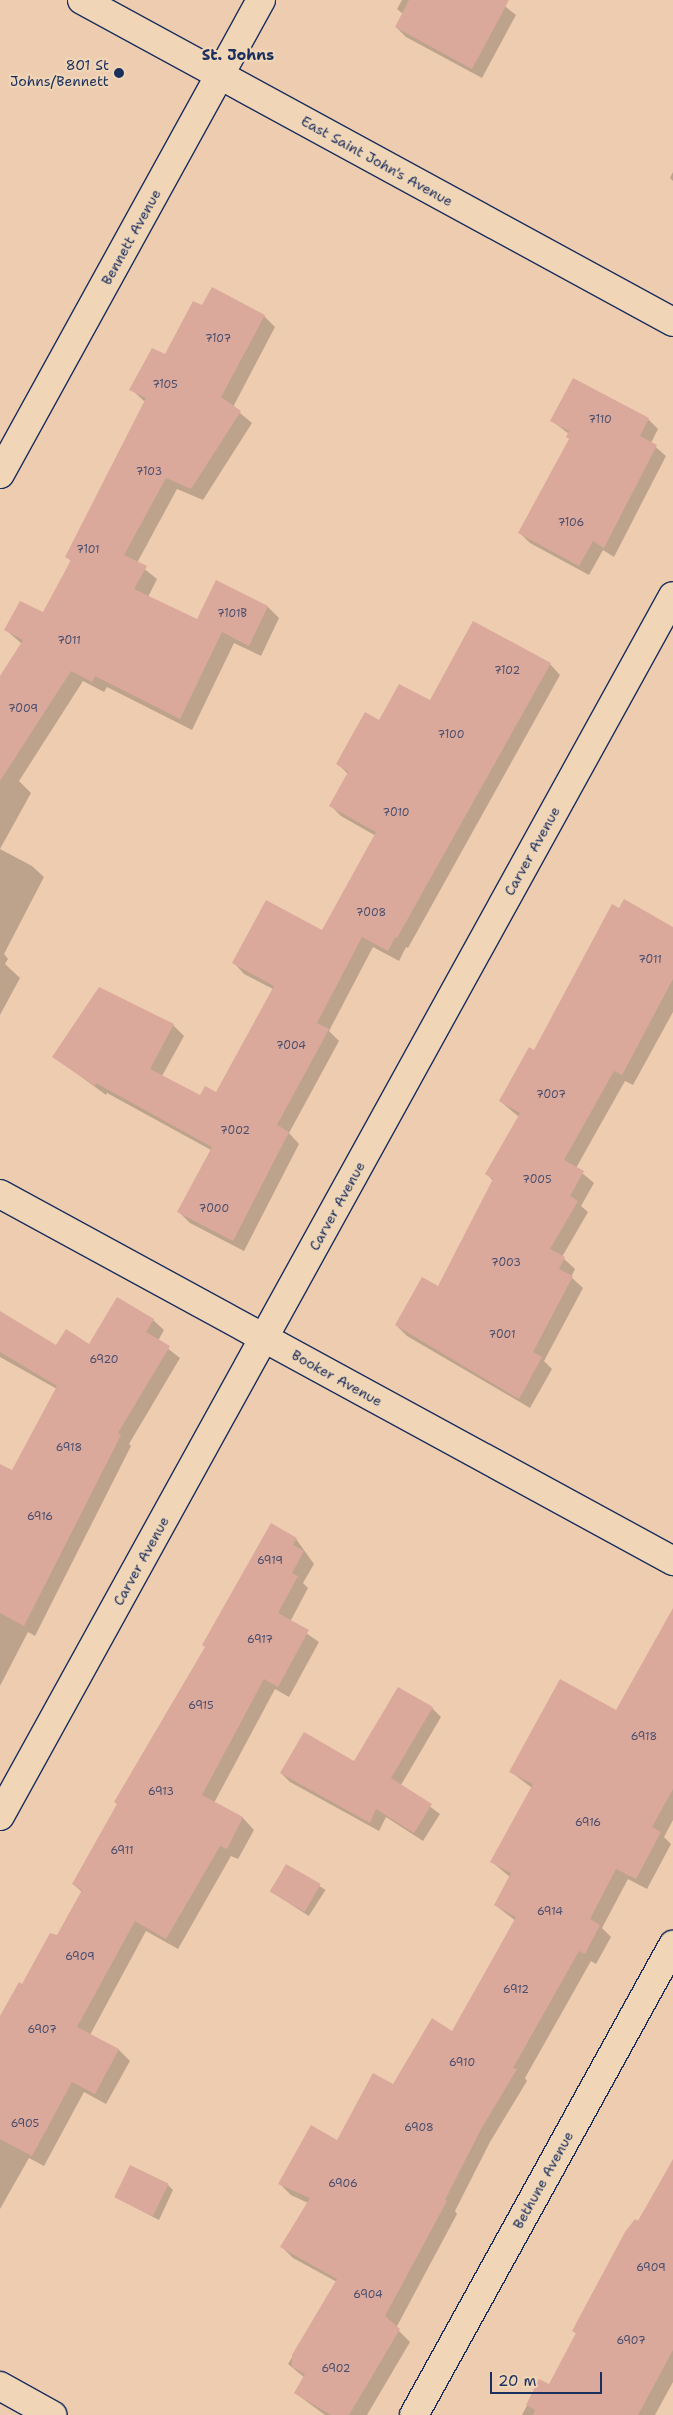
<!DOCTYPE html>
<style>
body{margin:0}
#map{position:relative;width:673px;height:2415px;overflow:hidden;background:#eeccb0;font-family:"Shantell Sans",sans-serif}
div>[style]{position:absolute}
.shadow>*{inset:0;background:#0003;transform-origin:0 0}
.building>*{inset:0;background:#daa99c;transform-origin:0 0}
.roads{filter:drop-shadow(1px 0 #1b2f5e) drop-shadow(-1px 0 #1b2f5e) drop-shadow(0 1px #1b2f5e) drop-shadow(0 -1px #1b2f5e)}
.street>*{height:28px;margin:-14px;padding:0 14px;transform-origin:14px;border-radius:14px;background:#f0d6b7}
.secondary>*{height:28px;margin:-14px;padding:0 14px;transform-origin:14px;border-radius:14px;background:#f0d6b7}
.dots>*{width:14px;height:14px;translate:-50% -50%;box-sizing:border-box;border:2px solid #f0d6b7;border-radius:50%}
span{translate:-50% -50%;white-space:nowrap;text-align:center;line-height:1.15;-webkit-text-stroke:4.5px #f0d6b7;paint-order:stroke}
.number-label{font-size:11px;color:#4b4e6e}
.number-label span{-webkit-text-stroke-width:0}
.poi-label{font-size:14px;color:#1b2f5e}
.right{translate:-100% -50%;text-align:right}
.street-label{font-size:14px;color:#1b2f5e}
.neighbourhood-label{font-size:15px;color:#1b2f5e;font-weight:700}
.scale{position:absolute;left:490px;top:2372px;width:112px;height:22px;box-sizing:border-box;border:2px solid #1b2f5e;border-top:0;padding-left:6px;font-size:15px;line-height:18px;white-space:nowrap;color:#1b2f5e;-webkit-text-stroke:4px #f0d6b7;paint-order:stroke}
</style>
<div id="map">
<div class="shadow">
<div style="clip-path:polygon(402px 0,497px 0,516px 15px,482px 78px,406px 37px,396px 27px,403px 14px,397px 9px)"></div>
<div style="clip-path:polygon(673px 172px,673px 181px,670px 178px)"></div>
<div style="clip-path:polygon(202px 307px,264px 316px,275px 327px,233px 407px,252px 423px,203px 500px,177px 489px,137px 563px,157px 579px,148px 597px,197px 620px,268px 607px,279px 618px,261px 656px,234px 643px,192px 730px,107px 687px,104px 692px,83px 681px,19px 781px,31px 793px,0 849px,32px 866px,44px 877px,4px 954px,8px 959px,5px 964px,20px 978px,0 1015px,0 678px,22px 644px,6px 630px,44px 614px,71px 561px,67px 557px,145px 402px,131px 389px,165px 356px)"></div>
<div style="clip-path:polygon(574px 379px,648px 419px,658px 429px,651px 443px,666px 456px,614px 557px,603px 550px,589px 575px,530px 543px,520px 533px,570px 440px,569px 434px,552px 421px)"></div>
<div style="clip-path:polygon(550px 664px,560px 675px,408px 948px,406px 947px,399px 961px,373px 947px,329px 1031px,339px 1041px,289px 1133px,299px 1144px,244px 1251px,190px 1223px,179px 1212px,211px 1150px,107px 1093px,106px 1095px,54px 1057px,173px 1025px,184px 1036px,162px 1076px,200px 1097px,217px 1094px,273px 989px,244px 974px,234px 963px,323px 931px,376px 836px,341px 816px,331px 806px,348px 774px,338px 764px,380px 721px)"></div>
<div style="clip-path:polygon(673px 928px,673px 1012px,633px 1085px,625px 1081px,576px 1168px,594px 1183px,581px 1206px,588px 1212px,562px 1257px,575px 1269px,571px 1277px,583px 1288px,544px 1361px,552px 1369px,530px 1408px,407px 1336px,396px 1325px,438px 1288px,493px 1181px,487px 1174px,519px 1117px,500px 1101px,535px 1052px)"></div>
<div style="clip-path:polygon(0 1313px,57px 1347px,90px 1345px,153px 1320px,164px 1330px,158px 1341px,180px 1358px,129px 1444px,131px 1446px,35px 1636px,28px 1632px,0 1686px,0 1466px,12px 1472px,57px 1389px,0 1357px)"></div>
<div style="clip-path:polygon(271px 1525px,296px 1539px,314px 1564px,303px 1583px,308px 1588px,290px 1622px,319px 1642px,289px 1697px,275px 1689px,214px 1803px,243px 1818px,254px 1830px,238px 1859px,231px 1856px,178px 1949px,146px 1931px,90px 2035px,119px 2050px,130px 2061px,106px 2104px,84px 2092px,44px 2166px,29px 2158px,0 2209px,0 2019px,57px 1937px,82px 1892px,73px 1884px,118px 1805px,115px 1802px,206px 1648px)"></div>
<div style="clip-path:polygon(673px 1629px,673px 1820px,664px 1837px,671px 1844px,647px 1889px,628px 1879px,602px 1928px,611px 1937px,596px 1964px,591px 1961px,525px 2078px,527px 2081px,490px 2142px,455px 2211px,457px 2214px,396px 2328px,410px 2342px,367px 2415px,325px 2415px,295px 2393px,305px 2378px,288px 2364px,337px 2282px,293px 2258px,282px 2247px,308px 2203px,291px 2195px,280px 2184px,337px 2141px,453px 2032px,516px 1921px,495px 1905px,510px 1877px,492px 1862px,532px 1788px,511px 1772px,617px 1712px)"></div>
<div style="clip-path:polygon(432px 1708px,441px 1717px,401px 1785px,440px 1814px,423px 1841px,386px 1817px,379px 1831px,290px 1782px,281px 1773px,354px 1763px)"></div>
<div style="left:287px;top:1865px;width:46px;height:31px;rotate:33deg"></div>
<div style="clip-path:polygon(673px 2162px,673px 2382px,655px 2415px,522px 2415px,540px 2381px,549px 2386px,577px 2334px,573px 2331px)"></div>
<div style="clip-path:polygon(168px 2185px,173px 2190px,159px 2220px,115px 2197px)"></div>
</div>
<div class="building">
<div style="clip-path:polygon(409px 0,509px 0,472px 69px,395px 27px)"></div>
<div style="clip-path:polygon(212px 287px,265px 315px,221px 397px,241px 411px,191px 489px,166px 478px,124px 555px,147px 566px,134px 589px,197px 619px,216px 580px,268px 606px,249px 646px,222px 632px,180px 719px,95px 676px,92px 682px,71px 671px,0 781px,0 676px,23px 640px,4px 630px,20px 601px,43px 612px,71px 560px,65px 557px,146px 398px,129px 390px,152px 348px,165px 354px,193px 301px,202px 305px)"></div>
<div style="clip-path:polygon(573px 378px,649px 418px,640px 436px,657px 445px,604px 548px,593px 541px,579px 566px,518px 533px,569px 439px,566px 437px,569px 431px,550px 421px)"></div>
<div style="clip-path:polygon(473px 621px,551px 663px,397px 938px,395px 937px,388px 951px,362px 937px,317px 1023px,329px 1029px,277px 1125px,289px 1132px,233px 1241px,177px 1212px,212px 1147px,96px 1083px,95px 1086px,52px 1057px,99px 987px,174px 1024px,150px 1069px,200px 1095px,205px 1086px,216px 1092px,274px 986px,232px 963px,266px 900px,322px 930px,376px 832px,329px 806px,348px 772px,336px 764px,365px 712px,379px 720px,399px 684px,430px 700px)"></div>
<div style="clip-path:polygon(624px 899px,673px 927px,673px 979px,622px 1075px,614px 1071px,564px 1160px,584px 1171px,570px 1196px,578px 1201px,550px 1249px,565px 1257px,559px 1269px,573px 1276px,533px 1352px,542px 1357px,519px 1399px,395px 1325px,422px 1277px,438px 1286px,493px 1179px,485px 1174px,520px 1113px,499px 1101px,529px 1047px,534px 1050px,612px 904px,619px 908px)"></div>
<div style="clip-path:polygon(117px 1297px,154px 1319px,146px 1332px,170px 1346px,118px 1433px,121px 1435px,24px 1626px,0 1613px,0 1464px,12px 1470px,57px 1386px,0 1352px,0 1311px,56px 1345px,66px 1329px,89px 1344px)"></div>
<div style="clip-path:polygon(271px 1523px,297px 1538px,293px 1545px,304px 1551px,292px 1573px,298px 1576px,278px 1613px,309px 1630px,278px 1687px,264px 1679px,202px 1795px,243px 1817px,227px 1849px,220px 1846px,166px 1939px,135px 1921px,77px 2027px,119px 2049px,95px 2094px,72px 2082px,32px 2156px,0 2139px,0 2016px,19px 1982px,22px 1984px,50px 1933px,57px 1935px,82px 1890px,72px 1884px,117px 1804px,114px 1802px,205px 1647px,202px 1645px)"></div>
<div style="clip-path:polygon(673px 1608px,673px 1789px,652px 1827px,661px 1832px,636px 1879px,616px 1869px,590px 1919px,600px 1925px,585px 1954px,579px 1951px,513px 2068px,517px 2069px,480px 2131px,445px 2200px,447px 2201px,385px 2316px,400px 2329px,349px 2415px,331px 2415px,294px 2393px,305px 2374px,292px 2367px,292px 2355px,337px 2279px,280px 2247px,310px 2198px,278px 2184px,311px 2125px,337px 2140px,373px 2073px,393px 2084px,432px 2018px,452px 2031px,516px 1917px,494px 1905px,511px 1873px,490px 1862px,533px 1784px,509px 1772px,560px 1679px,616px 1710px)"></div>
<div style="clip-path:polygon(398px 1687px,433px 1707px,391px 1778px,432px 1804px,414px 1833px,376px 1809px,370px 1823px,280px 1773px,304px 1732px,354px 1761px)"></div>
<div style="left:286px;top:1864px;width:40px;height:32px;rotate:30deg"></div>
<div style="clip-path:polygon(673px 2159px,673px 2350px,638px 2415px,533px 2415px,535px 2410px,526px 2405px,539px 2379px,549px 2384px,576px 2333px,572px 2331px,625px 2232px,635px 2219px,638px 2221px)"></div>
<div style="left:130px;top:2165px;width:43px;height:36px;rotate:26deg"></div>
</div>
<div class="roads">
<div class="street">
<div style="left:0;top:474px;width:541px;rotate:-61.16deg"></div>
<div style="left:0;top:1194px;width:767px;rotate:28.6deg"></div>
<div style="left:0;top:1816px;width:1393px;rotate:-61.12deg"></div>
<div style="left:414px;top:2415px;width:537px;rotate:-61.14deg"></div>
</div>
<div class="secondary">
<div style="left:82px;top:0;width:673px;rotate:28.58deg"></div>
<div style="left:0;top:2386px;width:60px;rotate:29.1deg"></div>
</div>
</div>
<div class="dots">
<div style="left:119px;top:73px;background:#1b2f5e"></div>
</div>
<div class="number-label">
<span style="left:218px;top:339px">7107</span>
<span style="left:165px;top:385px">7105</span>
<span style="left:600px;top:420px">7110</span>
<span style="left:149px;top:472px">7103</span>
<span style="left:571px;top:523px">7106</span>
<span style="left:88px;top:550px">7101</span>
<span style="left:232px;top:614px">7101B</span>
<span style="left:69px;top:641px">7011</span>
<span style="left:507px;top:671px">7102</span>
<span style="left:23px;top:709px">7009</span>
<span style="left:451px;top:735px">7100</span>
<span style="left:396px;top:813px">7010</span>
<span style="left:371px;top:913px">7008</span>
<span style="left:650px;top:960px">7011</span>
<span style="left:291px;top:1046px">7004</span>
<span style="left:551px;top:1095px">7007</span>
<span style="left:235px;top:1131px">7002</span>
<span style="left:537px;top:1180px">7005</span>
<span style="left:214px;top:1209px">7000</span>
<span style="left:506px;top:1263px">7003</span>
<span style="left:502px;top:1335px">7001</span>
<span style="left:104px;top:1360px">6920</span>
<span style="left:69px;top:1448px">6918</span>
<span style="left:40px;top:1517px">6916</span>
<span style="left:270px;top:1561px">6919</span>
<span style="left:260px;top:1640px">6917</span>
<span style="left:201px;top:1706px">6915</span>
<span style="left:644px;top:1737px">6918</span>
<span style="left:161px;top:1792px">6913</span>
<span style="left:588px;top:1823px">6916</span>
<span style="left:122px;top:1851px">6911</span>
<span style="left:550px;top:1912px">6914</span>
<span style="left:80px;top:1957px">6909</span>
<span style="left:516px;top:1990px">6912</span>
<span style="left:42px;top:2030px">6907</span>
<span style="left:462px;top:2063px">6910</span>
<span style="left:25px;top:2124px">6905</span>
<span style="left:419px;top:2128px">6908</span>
<span style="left:343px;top:2184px">6906</span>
<span style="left:651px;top:2268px">6909</span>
<span style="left:368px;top:2295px">6904</span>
<span style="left:631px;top:2341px">6907</span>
<span style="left:336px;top:2369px">6902</span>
</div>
<div class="poi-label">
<span class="right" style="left:109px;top:73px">801 St<br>Johns/Bennett</span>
</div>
<div class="street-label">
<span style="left:377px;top:161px;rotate:29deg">East Saint John's Avenue</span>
<span style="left:131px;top:237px;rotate:-61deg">Bennett Avenue</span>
<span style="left:532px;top:851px;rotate:-61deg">Carver Avenue</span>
<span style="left:337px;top:1206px;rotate:-61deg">Carver Avenue</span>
<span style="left:337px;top:1378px;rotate:29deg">Booker Avenue</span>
<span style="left:141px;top:1561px;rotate:-61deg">Carver Avenue</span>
<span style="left:543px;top:2180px;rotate:-61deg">Bethune Avenue</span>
</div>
<div class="neighbourhood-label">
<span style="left:238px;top:56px">St. Johns</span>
</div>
<div class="scale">20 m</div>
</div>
